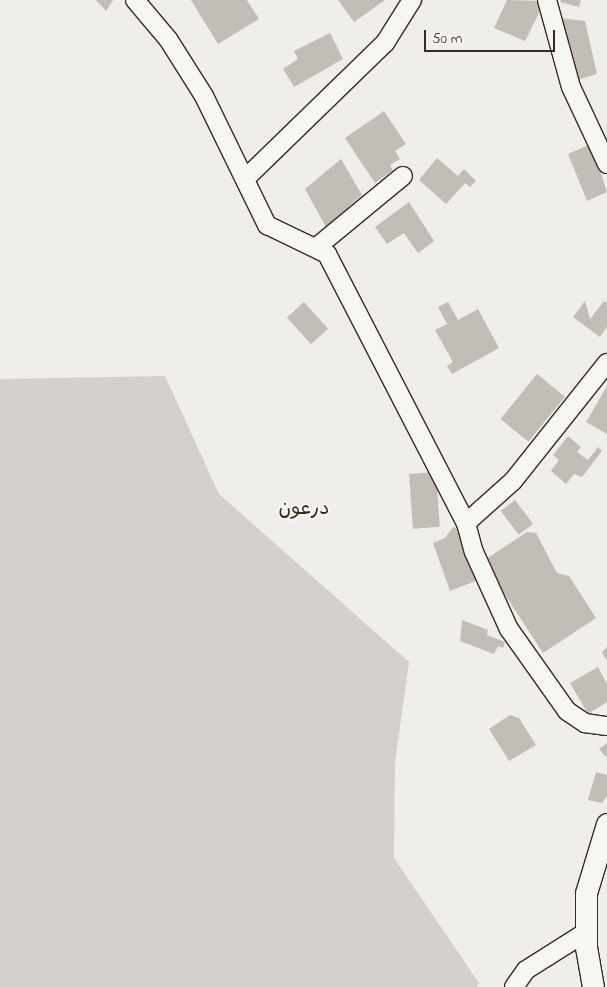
<!DOCTYPE html>
<meta charset="utf-8">
<style>
body{margin:0}
#map{position:relative;width:607px;height:987px;overflow:hidden;background:#efeeea;font-family:"Indie Flower","Playpen Sans Arabic",sans-serif}
div>[style]{position:absolute}
.green>*{inset:0;background:#d4d1cc}
.building>*{inset:0;background:#c2bdb7;transform-origin:0 0}
.roads{filter:drop-shadow(1px 0 #3b2a1e) drop-shadow(-1px 0 #3b2a1e) drop-shadow(0 1px #3b2a1e) drop-shadow(0 -1px #3b2a1e)}
.minor>*{height:18px;margin:-9px;padding:0 9px;transform-origin:9px;border-radius:9px;background:#f6f6f2}
.major>*{height:21px;margin:-10.5px;padding:0 10.5px;transform-origin:10.5px;border-radius:10.5px;background:#f6f6f2}
span{translate:-50% -50%;white-space:nowrap;text-align:center;line-height:1.15;-webkit-text-stroke:4.5px #f6f6f2;paint-order:stroke}
.quarter-label{font-size:20px;color:#3b2a1e}
.scale{position:absolute;left:424px;top:30px;width:131px;height:22px;box-sizing:border-box;border:2px solid #3b2a1e;border-top:0;padding-left:6px;font-size:15px;line-height:18px;white-space:nowrap;color:#3b2a1e;-webkit-text-stroke:4px #f6f6f2;paint-order:stroke}
</style>
<div id="map">
<div class="green">
<div style="clip-path:polygon(165px 376px,219px 494px,409px 662px,395px 763px,394px 858px,479px 983px,477px 987px,0 987px,0 379px)"></div>
</div>
<div class="building">
<div style="clip-path:polygon(96px 0,113px 0,106px 11px)"></div>
<div style="clip-path:polygon(191px 0,247px 0,259px 19px,218px 44px)"></div>
<div style="clip-path:polygon(338px 0,385px 0,354px 22px)"></div>
<div style="clip-path:polygon(507px 0,545px 1px,525px 41px,494px 28px)"></div>
<div style="clip-path:polygon(581px 0,579px 7px,560px 2px,561px 0)"></div>
<div style="clip-path:polygon(560px 18px,585px 21px,597px 74px,577px 80px)"></div>
<div style="clip-path:polygon(330px 33px,343px 59px,294px 87px,283px 69px,298px 59px,294px 51px)"></div>
<div style="clip-path:polygon(384px 111px,406px 144px,395px 151px,400px 159px,390px 165px,393px 170px,375px 183px,345px 138px)"></div>
<div style="clip-path:polygon(591px 144px,607px 192px,587px 201px,568px 154px)"></div>
<div style="clip-path:polygon(437px 158px,458px 176px,464px 169px,476px 181px,470px 187px,465px 183px,446px 204px,419px 180px)"></div>
<div style="clip-path:polygon(341px 159px,362px 195px,326px 227px,305px 189px)"></div>
<div style="clip-path:polygon(409px 202px,434px 241px,418px 253px,404px 233px,387px 244px,375px 227px)"></div>
<div style="clip-path:polygon(585px 301px,590px 319px,604px 301px,607px 303px,607px 327px,600px 337px,573px 317px)"></div>
<div style="left:304px;top:302px;width:36px;height:23px;rotate:48deg"></div>
<div style="clip-path:polygon(448px 302px,458px 320px,478px 309px,499px 348px,452px 374px,447px 366px,453px 362px,435px 330px,447px 324px,438px 307px)"></div>
<div style="left:537px;top:374px;width:36px;height:58px;rotate:39deg"></div>
<div style="clip-path:polygon(607px 386px,607px 434px,586px 422px)"></div>
<div style="clip-path:polygon(568px 436px,581px 447px,577px 452px,588px 460px,598px 447px,602px 451px,582px 477px,574px 474px,566px 484px,551px 471px,559px 460px,553px 455px)"></div>
<div style="left:436px;top:472px;width:55px;height:27px;rotate:86deg"></div>
<div style="left:515px;top:500px;width:30px;height:18px;rotate:53deg"></div>
<div style="clip-path:polygon(453px 527px,464px 531px,481px 579px,450px 591px,433px 543px,445px 538px)"></div>
<div style="clip-path:polygon(527px 532px,536px 533px,557px 573px,569px 576px,596px 618px,543px 653px,483px 561px)"></div>
<div style="clip-path:polygon(462px 620px,488px 630px,487px 635px,505px 642px,503px 648px,498px 646px,494px 654px,460px 641px)"></div>
<div style="clip-path:polygon(607px 647px,607px 661px,602px 652px)"></div>
<div style="clip-path:polygon(598px 667px,607px 684px,607px 702px,588px 714px,570px 683px)"></div>
<div style="clip-path:polygon(510px 715px,519px 718px,536px 745px,509px 761px,489px 729px)"></div>
<div style="clip-path:polygon(607px 743px,607px 758px,599px 749px)"></div>
<div style="clip-path:polygon(596px 772px,607px 775px,607px 796px,602px 803px,588px 800px)"></div>
</div>
<div class="roads">
<div class="minor">
<div style="left:135px;top:0;width:51px;rotate:49.8deg"></div>
<div style="left:168px;top:39px;width:67px;rotate:57.7deg"></div>
<div style="left:204px;top:96px;width:144px;rotate:64deg"></div>
<div style="left:267px;top:225px;width:67px;rotate:25.8deg"></div>
<div style="left:327px;top:254px;width:303px;rotate:62.7deg"></div>
<div style="left:466px;top:523px;width:30px;rotate:75deg"></div>
<div style="left:474px;top:552px;width:85px;rotate:65.6deg"></div>
<div style="left:509px;top:629px;width:100px;rotate:54.7deg"></div>
<div style="left:567px;top:711px;width:22px;rotate:34deg"></div>
<div style="left:585px;top:723px;width:22px;rotate:8deg"></div>
<div style="left:547px;top:0;width:90px;rotate:74.6deg"></div>
<div style="left:571px;top:87px;width:85px;rotate:64.9deg"></div>
<div style="left:246px;top:178px;width:194px;rotate:-44.2deg"></div>
<div style="left:385px;top:43px;width:51px;rotate:-57.9deg"></div>
<div style="left:318px;top:246px;width:110px;rotate:-39.5deg"></div>
<div style="left:466px;top:523px;width:63px;rotate:-41.8deg"></div>
<div style="left:513px;top:481px;width:151px;rotate:-51.5deg"></div>
<div style="left:514px;top:987px;width:21px;rotate:-55deg"></div>
<div style="left:526px;top:970px;width:71px;rotate:-32.3deg"></div>
</div>
<div class="major">
<div style="left:593px;top:987px;width:41px;rotate:-99.9deg"></div>
<div style="left:586px;top:947px;width:54px;rotate:-90deg"></div>
<div style="left:586px;top:893px;width:72px;rotate:-73.1deg"></div>
</div>
</div>
<div class="quarter-label">
<span style="left:304px;top:509px">درعون</span>
</div>
<div class="scale">50 m</div>
</div>
